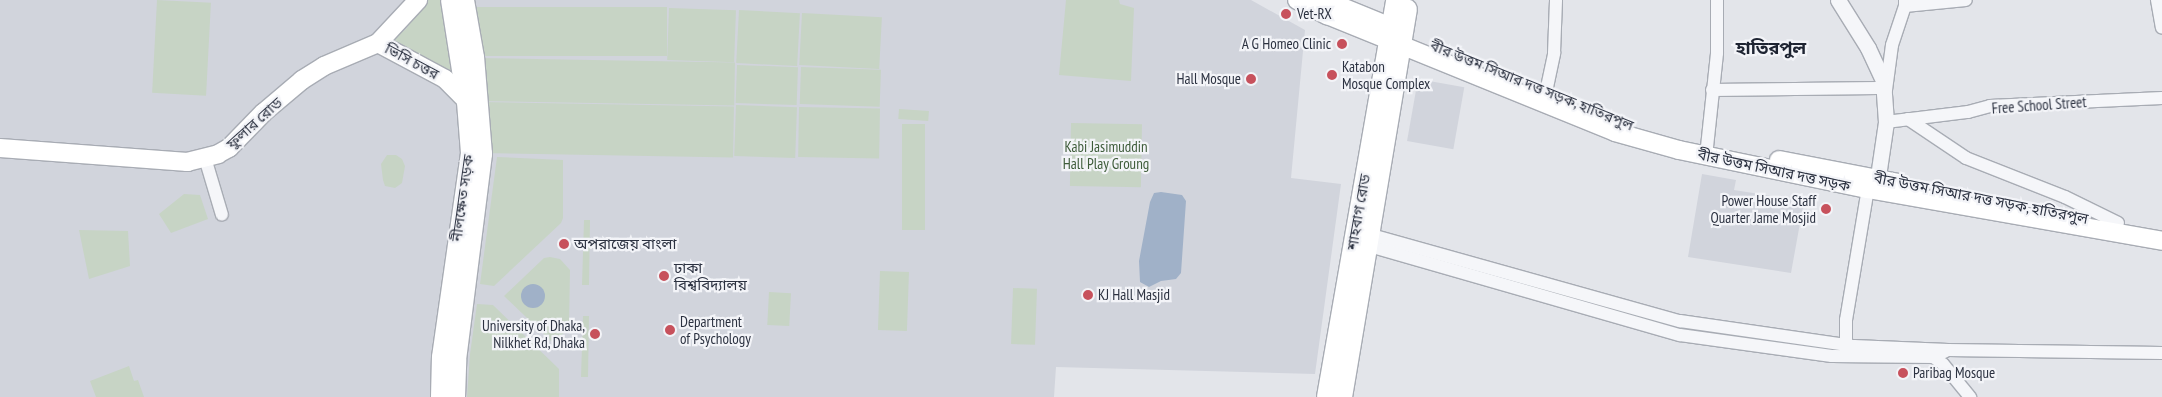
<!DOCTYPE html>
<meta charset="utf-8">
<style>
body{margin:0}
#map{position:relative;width:2162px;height:397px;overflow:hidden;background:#e3e5ea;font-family:"PT Sans Narrow","Noto Sans Bengali",sans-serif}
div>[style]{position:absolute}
.built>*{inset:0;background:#d1d4dc;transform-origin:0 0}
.green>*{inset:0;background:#c7d4c5;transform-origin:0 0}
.water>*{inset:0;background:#a0b1c8}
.round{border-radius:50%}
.roads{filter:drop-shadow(1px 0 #a8acb4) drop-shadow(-1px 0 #a8acb4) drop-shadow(0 1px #a8acb4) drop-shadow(0 -1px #a8acb4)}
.minor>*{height:12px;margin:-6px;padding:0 6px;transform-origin:6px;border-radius:6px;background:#f5f6f9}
.tertiary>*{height:15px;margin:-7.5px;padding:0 7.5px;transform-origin:7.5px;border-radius:7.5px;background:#f5f6f9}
.secondary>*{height:18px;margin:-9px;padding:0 9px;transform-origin:9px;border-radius:9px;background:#fff}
.trunk>*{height:20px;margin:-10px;padding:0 10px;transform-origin:10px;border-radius:10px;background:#fff}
.dots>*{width:14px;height:14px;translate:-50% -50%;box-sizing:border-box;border:2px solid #f3f4f8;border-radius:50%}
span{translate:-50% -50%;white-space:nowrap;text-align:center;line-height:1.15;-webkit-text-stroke:4.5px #f3f4f8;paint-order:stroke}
.poi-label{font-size:15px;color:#2c3241}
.left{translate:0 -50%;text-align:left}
.right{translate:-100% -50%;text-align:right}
.street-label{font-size:15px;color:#2c3241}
.park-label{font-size:15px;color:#3e5c3a}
.quarter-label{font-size:18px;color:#1e2432;font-weight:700}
</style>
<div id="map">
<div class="built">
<div style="clip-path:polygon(0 0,1251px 0,1305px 30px,1291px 178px,1341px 184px,1315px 374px,1056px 367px,1054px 397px,0 397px)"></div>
<div style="left:1418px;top:79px;width:47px;height:63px;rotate:10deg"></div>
<div style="clip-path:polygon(1702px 174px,1736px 180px,1734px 190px,1804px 201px,1791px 273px,1688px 257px)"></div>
</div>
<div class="green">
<div style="left:157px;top:0;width:54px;height:93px;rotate:3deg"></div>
<div style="clip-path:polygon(426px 0,442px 0,457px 78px,391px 41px,406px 29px)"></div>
<div style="clip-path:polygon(1066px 0,1119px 0,1120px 4px,1134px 8px,1131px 81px,1059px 75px)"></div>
<div style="left:467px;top:7px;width:200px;height:49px"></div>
<div style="left:669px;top:8px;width:67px;height:52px;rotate:2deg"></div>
<div style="left:739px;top:10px;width:61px;height:53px;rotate:3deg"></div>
<div style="left:802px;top:13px;width:80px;height:52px;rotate:3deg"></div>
<div style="left:476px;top:58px;width:259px;height:43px;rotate:1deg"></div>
<div style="left:737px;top:65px;width:61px;height:38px;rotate:2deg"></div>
<div style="left:801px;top:67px;width:80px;height:37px;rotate:2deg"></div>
<div style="left:481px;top:102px;width:253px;height:51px;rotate:1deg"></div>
<div style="left:736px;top:105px;width:61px;height:51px;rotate:2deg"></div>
<div style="left:799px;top:107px;width:81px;height:50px;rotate:1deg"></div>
<div style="left:899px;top:109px;width:30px;height:10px;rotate:4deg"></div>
<div style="left:1071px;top:123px;width:71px;height:63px;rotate:1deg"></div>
<div style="left:902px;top:124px;width:23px;height:106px"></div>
<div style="clip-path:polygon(387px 155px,396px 155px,402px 159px,405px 166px,402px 183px,395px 188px,385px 186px,383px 180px,381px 164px)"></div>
<div style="clip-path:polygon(497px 157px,563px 160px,563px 218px,561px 223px,494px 286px,480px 284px)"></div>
<div style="clip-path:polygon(184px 194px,200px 195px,208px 219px,171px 233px,159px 214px)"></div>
<div style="clip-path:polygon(584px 220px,590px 220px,589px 285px,582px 285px)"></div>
<div style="clip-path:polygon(79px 230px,128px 231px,130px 266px,89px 279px)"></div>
<div style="clip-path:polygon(550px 257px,560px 259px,570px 270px,569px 325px,563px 334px,551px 341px,504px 296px,544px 258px)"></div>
<div style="left:880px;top:271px;width:29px;height:59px;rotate:2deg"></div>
<div style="left:1013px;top:288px;width:24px;height:56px;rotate:2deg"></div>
<div style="left:769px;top:292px;width:22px;height:33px;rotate:3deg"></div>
<div style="clip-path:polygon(477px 304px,493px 305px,559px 369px,559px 397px,467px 397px,470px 354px)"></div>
<div style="clip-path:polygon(583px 316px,589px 316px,588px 377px,581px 377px)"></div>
<div style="clip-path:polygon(129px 366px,134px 381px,138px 380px,144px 397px,96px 397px,90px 381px)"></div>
</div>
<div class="water">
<div style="clip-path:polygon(1161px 192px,1182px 195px,1186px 201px,1181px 273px,1176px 279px,1161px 281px,1149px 287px,1140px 282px,1139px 261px,1150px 202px,1154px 193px)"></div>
<div class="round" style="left:521px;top:284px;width:24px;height:24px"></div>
</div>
<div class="roads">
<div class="minor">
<div style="left:2157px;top:0;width:28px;rotate:80deg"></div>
<div style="left:1905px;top:6px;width:61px;rotate:-5.6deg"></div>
<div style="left:1712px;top:90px;width:166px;rotate:-0.7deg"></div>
<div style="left:1886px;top:90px;width:45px;rotate:-82.4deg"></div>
<div style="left:1892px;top:45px;width:41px;rotate:-71.6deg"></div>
<div style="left:1905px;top:6px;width:6px;rotate:-90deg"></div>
<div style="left:1546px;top:92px;width:40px;rotate:-78deg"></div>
<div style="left:1554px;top:53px;width:53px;rotate:-87.8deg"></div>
<div style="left:1908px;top:119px;width:70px;rotate:33.9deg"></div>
<div style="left:1966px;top:158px;width:106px;rotate:21.5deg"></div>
<div style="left:2065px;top:197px;width:59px;rotate:26.1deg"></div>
<div style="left:1886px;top:122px;width:83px;rotate:-7deg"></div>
<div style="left:1968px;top:112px;width:23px;rotate:-15deg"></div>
<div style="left:1990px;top:106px;width:172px;rotate:-2.7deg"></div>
<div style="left:1707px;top:147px;width:95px;rotate:-83.9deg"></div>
<div style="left:1717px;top:53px;width:53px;rotate:-90deg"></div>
<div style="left:205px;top:158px;width:59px;rotate:73.4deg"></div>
<div style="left:1371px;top:235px;width:321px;rotate:15.6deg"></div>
<div style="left:1680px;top:321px;width:176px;rotate:8.2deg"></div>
<div style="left:1854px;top:346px;width:94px;rotate:2.4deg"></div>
<div style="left:1948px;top:350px;width:214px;rotate:0.8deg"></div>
<div style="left:1369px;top:246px;width:323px;rotate:16deg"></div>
<div style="left:1680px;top:335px;width:153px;rotate:7.9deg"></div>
<div style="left:1832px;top:356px;width:102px;rotate:0.6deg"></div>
<div style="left:1934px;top:357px;width:13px;rotate:-27deg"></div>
<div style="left:1846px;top:353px;width:33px;rotate:-90deg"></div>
<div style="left:1846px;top:320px;width:133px;rotate:-80.5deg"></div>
<div style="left:1929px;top:354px;width:17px;rotate:36deg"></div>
<div style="left:1943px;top:364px;width:43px;rotate:50.7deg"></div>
</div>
<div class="tertiary">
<div style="left:1838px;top:0;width:57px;rotate:58deg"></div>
<div style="left:1868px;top:48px;width:35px;rotate:65deg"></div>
<div style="left:1883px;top:80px;width:42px;rotate:85.9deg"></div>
<div style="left:1886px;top:122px;width:69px;rotate:98.4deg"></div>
</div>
<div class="secondary">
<div style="left:1297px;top:0;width:34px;rotate:27deg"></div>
<div style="left:1327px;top:15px;width:311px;rotate:22.1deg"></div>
<div style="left:1615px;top:132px;width:66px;rotate:15.7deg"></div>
<div style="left:1679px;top:150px;width:193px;rotate:11.7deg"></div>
<div style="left:1868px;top:189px;width:299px;rotate:10deg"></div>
<div style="left:1325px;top:0;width:84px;rotate:22.3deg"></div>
<div style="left:378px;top:43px;width:76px;rotate:28.2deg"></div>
<div style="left:445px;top:79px;width:33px;rotate:45deg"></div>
<div style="left:0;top:148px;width:188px;rotate:4.3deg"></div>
<div style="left:187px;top:162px;width:32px;rotate:-14deg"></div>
<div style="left:218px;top:154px;width:13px;rotate:-29deg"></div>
<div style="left:229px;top:148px;width:49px;rotate:-45.8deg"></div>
<div style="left:263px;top:113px;width:51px;rotate:-40.2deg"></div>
<div style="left:302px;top:80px;width:26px;rotate:-32deg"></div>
<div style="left:324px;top:66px;width:59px;rotate:-23.1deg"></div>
<div style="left:378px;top:43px;width:59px;rotate:-47.1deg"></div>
<div style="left:1779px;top:160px;width:121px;rotate:10.9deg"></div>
<div style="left:440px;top:397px;width:40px;rotate:-88.6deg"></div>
<div style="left:441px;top:357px;width:206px;rotate:-81.9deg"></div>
<div style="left:470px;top:153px;width:51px;rotate:-94.5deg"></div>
<div style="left:466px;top:102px;width:103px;rotate:-98.9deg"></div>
<div style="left:456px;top:397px;width:37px;rotate:-88deg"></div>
<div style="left:457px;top:360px;width:208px;rotate:-82.8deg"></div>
<div style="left:483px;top:154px;width:97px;rotate:-94.7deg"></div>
<div style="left:475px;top:57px;width:58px;rotate:-100deg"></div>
</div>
<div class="trunk">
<div style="left:1327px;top:397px;width:403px;rotate:-80.1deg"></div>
<div style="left:1342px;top:397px;width:393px;rotate:-80.5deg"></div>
</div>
</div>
<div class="dots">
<div style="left:1286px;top:14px;background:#c7515c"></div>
<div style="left:1342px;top:44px;background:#c7515c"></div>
<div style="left:1332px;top:75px;background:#c7515c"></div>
<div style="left:1251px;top:79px;background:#c7515c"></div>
<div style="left:1826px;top:209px;background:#c7515c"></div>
<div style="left:564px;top:244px;background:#c7515c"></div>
<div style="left:664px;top:276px;background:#c7515c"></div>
<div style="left:1088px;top:295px;background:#c7515c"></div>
<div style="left:670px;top:330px;background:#c7515c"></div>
<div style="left:595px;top:334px;background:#c7515c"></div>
<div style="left:1903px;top:373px;background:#c7515c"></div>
</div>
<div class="poi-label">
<span class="left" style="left:1297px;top:14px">Vet-RX</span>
<span class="right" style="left:1331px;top:44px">A G Homeo Clinic</span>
<span class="left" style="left:1342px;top:75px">Katabon<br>Mosque Complex</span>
<span class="right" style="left:1241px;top:79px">Hall Mosque</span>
<span class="right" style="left:1816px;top:209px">Power House Staff<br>Quarter Jame Mosjid</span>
<span class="left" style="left:574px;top:244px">অপরাজেয় বাংলা</span>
<span class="left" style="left:674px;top:276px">ঢাকা<br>বিশ্ববিদ্যালয়</span>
<span class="left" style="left:1098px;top:295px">KJ Hall Masjid</span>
<span class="left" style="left:680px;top:330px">Department<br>of Psychology</span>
<span class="right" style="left:585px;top:334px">University of Dhaka,<br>Nilkhet Rd, Dhaka</span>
<span class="left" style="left:1913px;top:373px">Paribag Mosque</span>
</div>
<div class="street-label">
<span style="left:412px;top:61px;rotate:28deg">ভিসি চত্তর</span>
<span style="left:1532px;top:85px;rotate:22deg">বীর উত্তম সিআর দত্ত সড়ক, হাতিরপুল</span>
<span style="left:2039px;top:105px;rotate:-4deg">Free School Street</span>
<span style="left:254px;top:123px;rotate:-42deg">ফুলার রোড</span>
<span style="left:1774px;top:170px;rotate:12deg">বীর উত্তম সিআর দত্ত সড়ক</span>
<span style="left:462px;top:198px;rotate:-82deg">নীলক্ষেত সড়ক</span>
<span style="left:1981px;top:198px;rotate:11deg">বীর উত্তম সিআর দত্ত সড়ক, হাতিরপুল</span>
<span style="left:1358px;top:212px;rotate:-80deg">শাহবাগ রোড</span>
</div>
<div class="park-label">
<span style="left:1106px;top:155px">Kabi Jasimuddin<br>Hall Play Groung</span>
</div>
<div class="quarter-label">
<span style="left:1771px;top:48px">হাতিরপুল</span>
</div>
</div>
